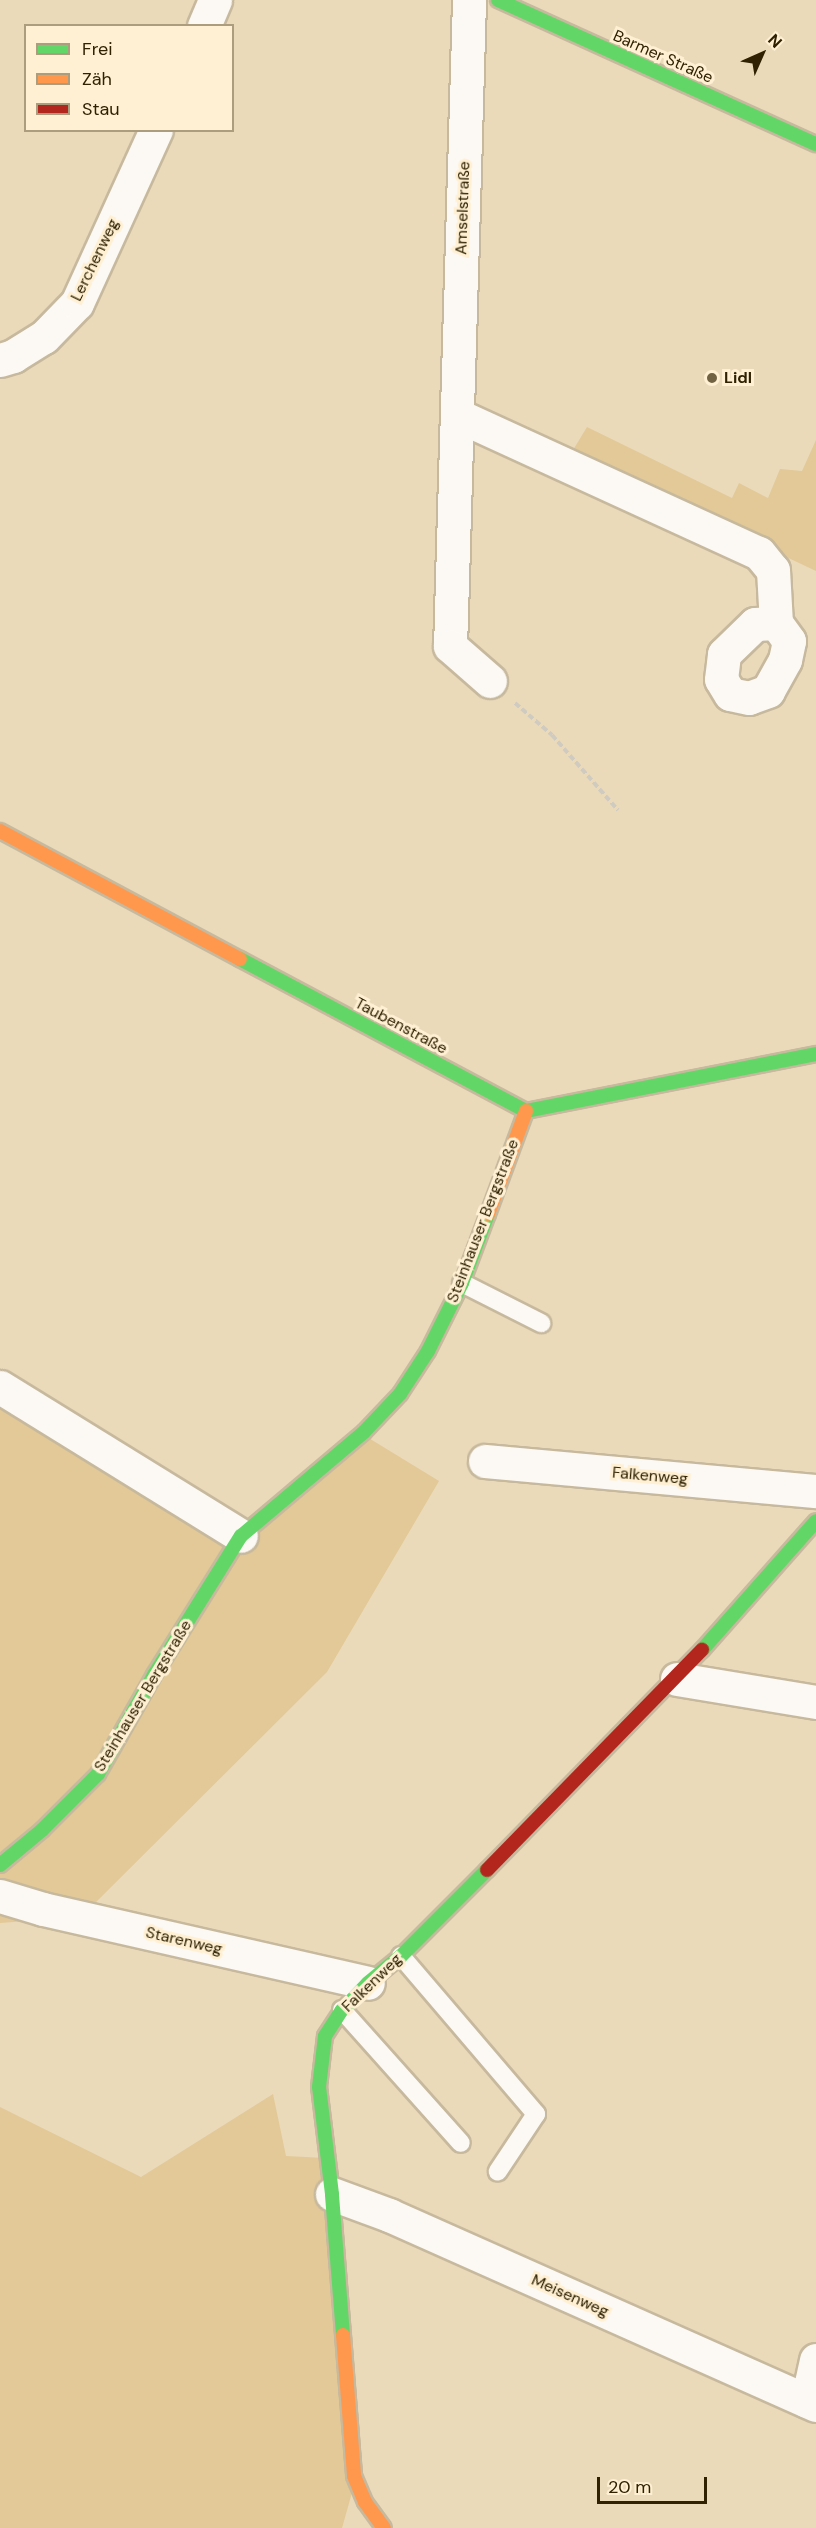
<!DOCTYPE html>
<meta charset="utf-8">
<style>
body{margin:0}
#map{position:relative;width:816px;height:2528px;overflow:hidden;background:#eadaba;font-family:"DM Sans",sans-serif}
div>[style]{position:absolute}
.green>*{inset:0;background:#e2c997}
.path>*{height:4px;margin-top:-2px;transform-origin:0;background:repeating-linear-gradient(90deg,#d0cbc0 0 6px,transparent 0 9px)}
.roads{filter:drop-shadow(2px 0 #c7b99d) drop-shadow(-2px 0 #c7b99d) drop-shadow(0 2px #c7b99d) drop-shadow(0 -2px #c7b99d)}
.lane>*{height:18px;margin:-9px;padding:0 9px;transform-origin:9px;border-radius:9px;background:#fcf9f5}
.street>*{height:33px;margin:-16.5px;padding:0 16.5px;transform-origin:16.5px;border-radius:16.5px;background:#fcf9f5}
.fast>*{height:14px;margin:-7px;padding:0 7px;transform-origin:7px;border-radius:7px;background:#63d668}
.slow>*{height:14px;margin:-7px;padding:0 7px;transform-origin:7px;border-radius:7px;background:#ff974d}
.jam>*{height:14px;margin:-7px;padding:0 7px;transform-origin:7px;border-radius:7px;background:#b3261e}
.dots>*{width:16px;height:16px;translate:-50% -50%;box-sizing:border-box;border:3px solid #fff0d3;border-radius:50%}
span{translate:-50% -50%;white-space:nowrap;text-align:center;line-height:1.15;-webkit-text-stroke:6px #fff0d3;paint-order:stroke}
.street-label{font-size:16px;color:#2f2102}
.poi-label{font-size:16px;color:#2f2102;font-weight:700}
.left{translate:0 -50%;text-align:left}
.legend{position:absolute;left:24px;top:24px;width:210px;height:108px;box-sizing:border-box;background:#fff0d3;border:2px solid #ac9d7f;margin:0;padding:8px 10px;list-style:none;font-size:18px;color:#2f2102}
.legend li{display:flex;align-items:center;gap:12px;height:30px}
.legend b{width:30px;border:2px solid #ac9d7f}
.north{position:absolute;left:732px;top:24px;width:60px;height:60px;-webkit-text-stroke:4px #fff0d3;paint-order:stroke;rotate:45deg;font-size:16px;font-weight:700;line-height:24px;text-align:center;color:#2f2102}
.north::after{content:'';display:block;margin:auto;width:21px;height:27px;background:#2f2102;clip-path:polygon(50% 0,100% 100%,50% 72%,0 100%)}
.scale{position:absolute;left:597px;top:2477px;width:110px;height:27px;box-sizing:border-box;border:3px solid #2f2102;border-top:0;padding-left:8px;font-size:18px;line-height:21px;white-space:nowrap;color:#2f2102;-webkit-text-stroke:4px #fff0d3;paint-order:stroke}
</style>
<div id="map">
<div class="green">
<div style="clip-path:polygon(587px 427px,732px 498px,739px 483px,768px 498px,780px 469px,802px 471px,816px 440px,816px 571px,570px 455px)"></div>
<div style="clip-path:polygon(0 1394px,241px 1541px,367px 1437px,439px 1481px,327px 1672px,81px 1917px,0 1923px)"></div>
<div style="clip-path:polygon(273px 2094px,286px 2156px,325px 2158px,357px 2475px,342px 2528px,0 2528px,0 2107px,141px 2177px)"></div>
</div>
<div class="path">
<div style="left:515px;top:703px;width:49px;rotate:40.9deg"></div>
<div style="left:552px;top:735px;width:100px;rotate:48.7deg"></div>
</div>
<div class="roads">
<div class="lane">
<div style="left:462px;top:1283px;width:89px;rotate:26.9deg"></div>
<div style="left:401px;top:1956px;width:208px;rotate:49.5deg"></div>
<div style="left:536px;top:2114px;width:69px;rotate:123.7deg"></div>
<div style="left:342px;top:2010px;width:178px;rotate:48.2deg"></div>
</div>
<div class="street">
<div style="left:469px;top:0;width:646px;rotate:91.68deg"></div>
<div style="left:450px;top:646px;width:53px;rotate:41.2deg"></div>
<div style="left:204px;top:26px;width:28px;rotate:-67deg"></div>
<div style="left:0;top:360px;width:14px;rotate:-17deg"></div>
<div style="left:13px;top:356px;width:36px;rotate:-32deg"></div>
<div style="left:44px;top:337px;width:47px;rotate:-45.9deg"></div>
<div style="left:77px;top:303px;width:190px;rotate:-65.5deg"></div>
<div style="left:457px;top:415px;width:332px;rotate:24.6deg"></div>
<div style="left:759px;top:553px;width:22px;rotate:51deg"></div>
<div style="left:773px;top:570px;width:53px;rotate:86.8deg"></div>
<div style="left:776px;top:623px;width:22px;rotate:54deg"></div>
<div style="left:789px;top:641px;width:19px;rotate:102deg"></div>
<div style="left:785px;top:660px;width:35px;rotate:119deg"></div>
<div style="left:768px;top:691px;width:20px;rotate:160deg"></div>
<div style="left:749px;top:698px;width:19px;rotate:-168deg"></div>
<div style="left:730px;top:694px;width:17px;rotate:-121deg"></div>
<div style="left:721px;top:679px;width:25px;rotate:-83deg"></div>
<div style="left:724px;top:654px;width:43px;rotate:-44.1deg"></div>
<div style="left:755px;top:624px;width:21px;rotate:-3deg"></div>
<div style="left:0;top:1387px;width:283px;rotate:31.7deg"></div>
<div style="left:485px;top:1461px;width:332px;rotate:5.2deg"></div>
<div style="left:677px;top:1679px;width:141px;rotate:9.4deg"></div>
<div style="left:0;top:1896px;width:45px;rotate:16.8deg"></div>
<div style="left:43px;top:1909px;width:333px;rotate:12.8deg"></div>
<div style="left:332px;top:2194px;width:61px;rotate:20.2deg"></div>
<div style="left:389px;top:2215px;width:467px;rotate:24deg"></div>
<div style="left:807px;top:2401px;width:42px;rotate:-77.6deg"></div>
</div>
<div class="fast">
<div style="left:498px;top:0;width:349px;rotate:24.4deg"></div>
<div style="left:240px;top:959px;width:324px;rotate:28deg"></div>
<div style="left:526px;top:1111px;width:296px;rotate:-11.1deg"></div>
<div style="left:702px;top:1650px;width:172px;rotate:-48.5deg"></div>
<div style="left:0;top:1865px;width:55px;rotate:-39.8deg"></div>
<div style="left:42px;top:1830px;width:79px;rotate:-45deg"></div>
<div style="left:98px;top:1774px;width:114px;rotate:-60.5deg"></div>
<div style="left:154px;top:1675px;width:164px;rotate:-58deg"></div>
<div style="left:241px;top:1536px;width:161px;rotate:-40.2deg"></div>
<div style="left:364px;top:1432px;width:52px;rotate:-46.5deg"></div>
<div style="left:400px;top:1394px;width:51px;rotate:-56.9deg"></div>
<div style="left:428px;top:1351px;width:76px;rotate:-63.4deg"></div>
<div style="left:462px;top:1283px;width:74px;rotate:-69.4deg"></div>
<div style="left:343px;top:2335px;width:141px;rotate:-94.5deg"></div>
<div style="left:332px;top:2194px;width:108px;rotate:-96.9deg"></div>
<div style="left:319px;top:2087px;width:51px;rotate:-83.3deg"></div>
<div style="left:325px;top:2036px;width:31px;rotate:-57deg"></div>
<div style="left:342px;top:2010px;width:37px;rotate:-46deg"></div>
<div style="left:368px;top:1983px;width:43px;rotate:-39.3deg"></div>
<div style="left:401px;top:1956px;width:122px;rotate:-45deg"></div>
</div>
<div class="slow">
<div style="left:0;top:831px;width:272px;rotate:28.1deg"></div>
<div style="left:488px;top:1214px;width:110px;rotate:-69.7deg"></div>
<div style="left:343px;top:2335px;width:141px;rotate:85.5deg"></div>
<div style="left:354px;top:2476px;width:28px;rotate:67deg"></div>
<div style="left:365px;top:2502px;width:32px;rotate:54deg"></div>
</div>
<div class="jam">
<div style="left:487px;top:1870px;width:308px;rotate:-45.7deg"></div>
</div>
</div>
<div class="dots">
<div style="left:712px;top:378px;background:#706242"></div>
</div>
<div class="street-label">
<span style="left:663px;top:57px;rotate:24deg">Barmer Straße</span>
<span style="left:463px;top:208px;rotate:-88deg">Amselstraße</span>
<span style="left:95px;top:260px;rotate:-64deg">Lerchenweg</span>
<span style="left:401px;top:1026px;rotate:28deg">Taubenstraße</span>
<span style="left:483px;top:1221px;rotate:-69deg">Steinhauser Bergstraße</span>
<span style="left:650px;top:1476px;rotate:5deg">Falkenweg</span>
<span style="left:143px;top:1696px;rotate:-59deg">Steinhauser Bergstraße</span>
<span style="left:184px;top:1941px;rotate:13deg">Starenweg</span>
<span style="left:372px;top:1983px;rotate:-44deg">Falkenweg</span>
<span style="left:570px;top:2296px;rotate:24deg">Meisenweg</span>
</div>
<div class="poi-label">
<span class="left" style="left:724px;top:378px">Lidl</span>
</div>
<ul class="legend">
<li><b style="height:8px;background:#63d668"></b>Frei</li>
<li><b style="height:8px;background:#ff974d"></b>Zäh</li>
<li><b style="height:8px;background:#b3261e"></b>Stau</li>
</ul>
<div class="north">N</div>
<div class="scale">20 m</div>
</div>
